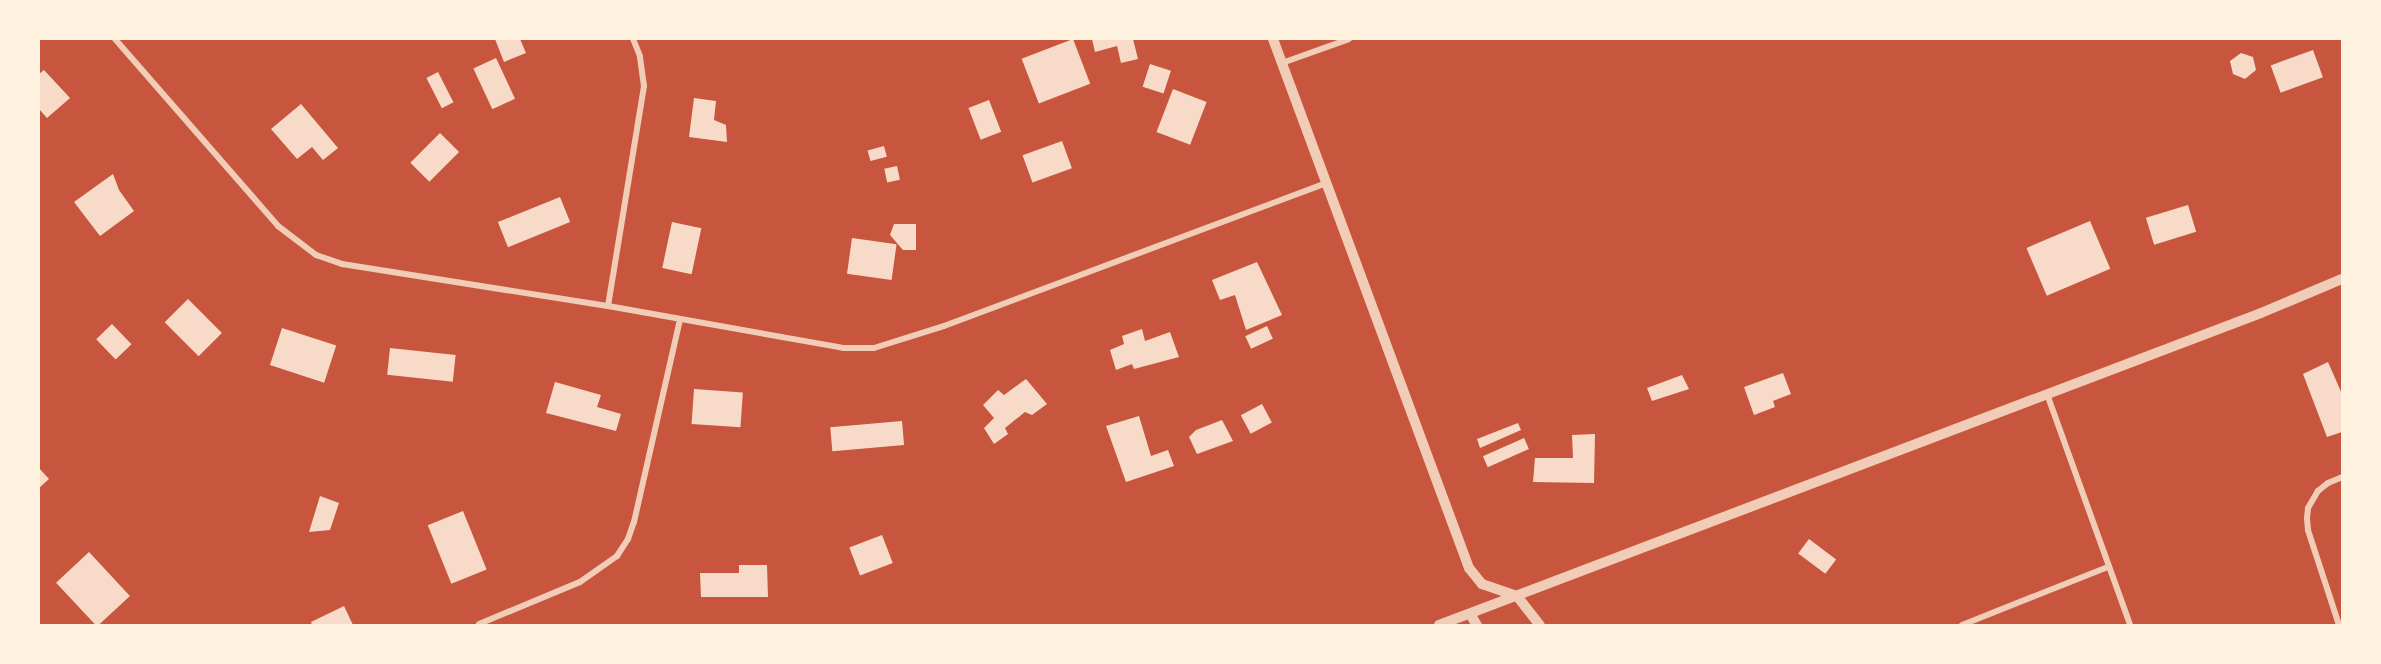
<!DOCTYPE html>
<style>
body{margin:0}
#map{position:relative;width:2381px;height:664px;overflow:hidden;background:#c8553d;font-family:Jost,sans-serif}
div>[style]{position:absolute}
.building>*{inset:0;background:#f7dbc8;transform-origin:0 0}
.minor>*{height:6px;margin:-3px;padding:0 3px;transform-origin:3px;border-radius:3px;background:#f1ccb7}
.tertiary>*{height:10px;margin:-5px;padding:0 5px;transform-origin:5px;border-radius:5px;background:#f1ccb7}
span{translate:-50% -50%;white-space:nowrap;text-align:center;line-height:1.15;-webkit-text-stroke:4.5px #fff3e0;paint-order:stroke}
.frame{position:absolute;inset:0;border:40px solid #fff3e0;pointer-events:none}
</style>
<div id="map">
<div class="building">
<div style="clip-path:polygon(495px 39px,520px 39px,526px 53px,504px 62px)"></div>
<div style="left:1073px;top:39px;width:48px;height:55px;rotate:69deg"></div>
<div style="clip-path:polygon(1092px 39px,1133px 39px,1138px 59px,1121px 63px,1117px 46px,1095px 52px)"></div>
<div style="left:2313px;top:50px;width:29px;height:45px;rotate:70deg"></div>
<div style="clip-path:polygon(2241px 53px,2253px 57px,2256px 70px,2245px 79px,2233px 74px,2230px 61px)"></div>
<div style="left:496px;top:58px;width:45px;height:25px;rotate:65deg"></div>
<div style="left:1150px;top:64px;width:22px;height:24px;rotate:18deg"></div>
<div style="clip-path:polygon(44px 70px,70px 98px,47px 118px,39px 109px,39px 74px)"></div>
<div style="left:438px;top:72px;width:34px;height:13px;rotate:63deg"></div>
<div style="left:1173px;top:89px;width:36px;height:46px;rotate:21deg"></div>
<div style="clip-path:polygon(694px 98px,716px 101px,714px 120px,726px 125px,727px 142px,689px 137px)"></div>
<div style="left:989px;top:100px;width:34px;height:22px;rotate:69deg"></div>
<div style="clip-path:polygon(301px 104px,338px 148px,323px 160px,312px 147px,297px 159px,271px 129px)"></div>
<div style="left:440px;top:133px;width:27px;height:42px;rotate:45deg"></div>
<div style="left:1062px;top:141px;width:29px;height:42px;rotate:70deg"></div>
<div style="left:884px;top:146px;width:11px;height:17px;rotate:75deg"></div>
<div style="left:897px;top:166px;width:14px;height:13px;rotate:78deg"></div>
<div style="clip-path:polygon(113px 174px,119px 190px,134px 211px,100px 236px,74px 202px)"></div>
<div style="left:560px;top:197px;width:27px;height:67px;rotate:68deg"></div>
<div style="left:2188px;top:205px;width:28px;height:44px;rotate:73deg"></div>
<div style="left:2090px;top:221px;width:52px;height:69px;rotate:67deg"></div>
<div style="left:672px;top:222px;width:30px;height:47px;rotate:12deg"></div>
<div style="clip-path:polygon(894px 224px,916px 224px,916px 250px,903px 250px,890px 235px)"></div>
<div style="left:852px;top:238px;width:45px;height:36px;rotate:8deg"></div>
<div style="clip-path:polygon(1257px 262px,1282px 315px,1246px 330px,1235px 295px,1220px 300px,1212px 280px)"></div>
<div style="left:188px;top:299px;width:48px;height:33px;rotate:45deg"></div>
<div style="left:112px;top:324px;width:28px;height:22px;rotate:46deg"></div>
<div style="left:1267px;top:326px;width:14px;height:24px;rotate:65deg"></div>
<div style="left:282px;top:328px;width:57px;height:39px;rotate:18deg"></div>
<div style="clip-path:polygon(1142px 329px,1145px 341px,1170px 332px,1179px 357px,1134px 369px,1132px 364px,1116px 370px,1110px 350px,1124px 344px,1122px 336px)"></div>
<div style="left:390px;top:348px;width:66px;height:27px;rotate:6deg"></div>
<div style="clip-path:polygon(2328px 362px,2342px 394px,2342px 432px,2327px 437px,2303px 374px)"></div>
<div style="clip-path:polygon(1783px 373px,1791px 394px,1773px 401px,1775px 407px,1754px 415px,1744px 387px)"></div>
<div style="clip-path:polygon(1682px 375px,1689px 389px,1652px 401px,1647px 388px)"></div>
<div style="clip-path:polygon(1026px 379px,1047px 404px,1032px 415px,1025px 412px,1005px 428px,1008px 434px,994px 444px,984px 428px,994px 418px,983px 405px,998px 390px,1004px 395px)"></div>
<div style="clip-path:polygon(555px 382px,601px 395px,597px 407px,621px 414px,616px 431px,546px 413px)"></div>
<div style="left:694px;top:389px;width:49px;height:35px;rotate:4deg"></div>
<div style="left:1262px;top:404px;width:21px;height:24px;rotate:62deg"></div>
<div style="clip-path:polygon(1139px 416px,1151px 456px,1168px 450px,1174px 466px,1126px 482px,1106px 426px)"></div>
<div style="clip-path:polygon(1222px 420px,1233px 441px,1197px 454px,1189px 437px,1196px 430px)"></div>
<div style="left:902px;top:421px;width:24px;height:72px;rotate:85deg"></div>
<div style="clip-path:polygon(1518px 423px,1521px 430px,1480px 448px,1477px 439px)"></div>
<div style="clip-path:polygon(1595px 434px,1594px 483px,1533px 482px,1535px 458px,1573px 458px,1572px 435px)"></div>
<div style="left:1524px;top:438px;width:12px;height:45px;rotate:66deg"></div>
<div style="clip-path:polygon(39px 468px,49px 479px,39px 488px)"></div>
<div style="clip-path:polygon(320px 496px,339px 503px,330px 530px,309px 532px)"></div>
<div style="left:463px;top:511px;width:63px;height:38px;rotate:68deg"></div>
<div style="left:882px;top:535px;width:30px;height:35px;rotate:69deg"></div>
<div style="left:1809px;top:539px;width:34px;height:18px;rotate:37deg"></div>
<div style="left:89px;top:552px;width:60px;height:45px;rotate:47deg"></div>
<div style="clip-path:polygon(739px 565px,767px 565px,768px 597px,701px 597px,700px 573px,739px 573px)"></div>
<div style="clip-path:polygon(344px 606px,353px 625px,312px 625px,311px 622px)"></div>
</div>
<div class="minor">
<div style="left:115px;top:39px;width:248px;rotate:48.9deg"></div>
<div style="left:278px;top:226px;width:48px;rotate:37.3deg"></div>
<div style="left:316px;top:255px;width:28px;rotate:19deg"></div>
<div style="left:342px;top:264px;width:269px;rotate:9deg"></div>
<div style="left:608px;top:306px;width:239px;rotate:10.1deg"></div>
<div style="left:843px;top:348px;width:31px"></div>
<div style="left:874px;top:348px;width:73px;rotate:-17.4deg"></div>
<div style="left:944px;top:326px;width:408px;rotate:-20.5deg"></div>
<div style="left:1282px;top:63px;width:71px;rotate:-19.7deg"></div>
<div style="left:608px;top:306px;width:223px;rotate:-80.7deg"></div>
<div style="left:644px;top:86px;width:30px;rotate:-98deg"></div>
<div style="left:640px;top:56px;width:18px;rotate:-112deg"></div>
<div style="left:2047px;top:394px;width:245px;rotate:70.2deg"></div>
<div style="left:479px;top:624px;width:109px;rotate:-22.6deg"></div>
<div style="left:580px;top:582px;width:45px;rotate:-35.1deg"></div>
<div style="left:617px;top:556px;width:20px;rotate:-57deg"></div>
<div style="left:628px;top:539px;width:18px;rotate:-71deg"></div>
<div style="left:634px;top:522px;width:208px;rotate:-77.2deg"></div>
<div style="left:1962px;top:625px;width:157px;rotate:-21.7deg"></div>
<div style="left:2339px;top:625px;width:100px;rotate:-108.1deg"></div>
<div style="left:2308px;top:530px;width:12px;rotate:-95deg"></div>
<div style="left:2307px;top:518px;width:10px;rotate:-84deg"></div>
<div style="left:2308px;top:508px;width:20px;rotate:-60deg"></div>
<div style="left:2318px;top:491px;width:13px;rotate:-39deg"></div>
<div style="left:2328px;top:483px;width:15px;rotate:-23deg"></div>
</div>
<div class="tertiary">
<div style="left:1273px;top:39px;width:564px;rotate:69.67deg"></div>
<div style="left:1469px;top:568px;width:21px;rotate:51deg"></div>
<div style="left:1482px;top:584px;width:37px;rotate:19deg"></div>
<div style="left:1517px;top:596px;width:37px;rotate:52deg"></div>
<div style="left:1470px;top:614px;width:13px;rotate:58deg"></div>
<div style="left:1439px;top:625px;width:879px;rotate:-20.78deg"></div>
<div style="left:2261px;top:313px;width:88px;rotate:-22.8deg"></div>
</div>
<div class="frame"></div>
</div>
